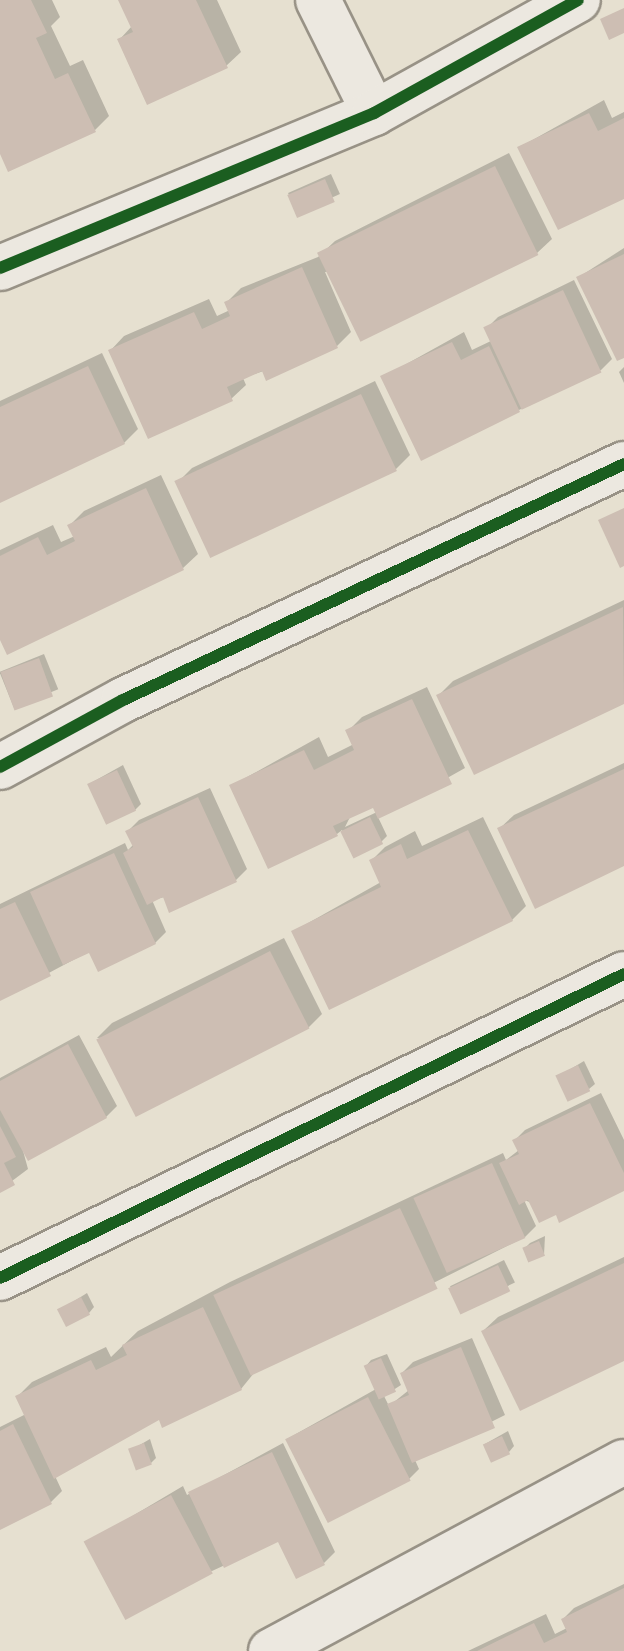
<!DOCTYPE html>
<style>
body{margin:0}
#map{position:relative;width:624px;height:1651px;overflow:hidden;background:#e6e0d0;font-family:"IM FELL English",serif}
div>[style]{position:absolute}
.shadow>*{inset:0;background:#0003;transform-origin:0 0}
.building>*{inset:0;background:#cdbeb3;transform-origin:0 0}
.roads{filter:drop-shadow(2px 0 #989286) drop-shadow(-2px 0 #989286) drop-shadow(0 2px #989286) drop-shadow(0 -2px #989286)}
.minor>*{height:44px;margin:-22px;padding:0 22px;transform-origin:22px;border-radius:22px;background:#ece8e0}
.cycleway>*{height:12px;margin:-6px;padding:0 6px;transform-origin:6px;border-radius:6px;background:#1b5e20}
span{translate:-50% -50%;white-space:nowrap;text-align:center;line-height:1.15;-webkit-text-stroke:6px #f5eedb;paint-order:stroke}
</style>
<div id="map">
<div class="shadow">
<div style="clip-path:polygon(0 0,52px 0,60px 17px,51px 26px,70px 66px,83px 60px,109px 116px,95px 130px,0 150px)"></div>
<div style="clip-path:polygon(120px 0,217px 0,241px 52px,226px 66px,120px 39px,132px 26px)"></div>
<div style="clip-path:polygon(604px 100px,612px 118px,624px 112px,624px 196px,520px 147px)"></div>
<div style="clip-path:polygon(509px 153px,552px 239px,537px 253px,325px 272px,351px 332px,337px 346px,243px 378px,246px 385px,231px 399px,110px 351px,124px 336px,209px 299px,217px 316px,230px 310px,227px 302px,241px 288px,318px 257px,335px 241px)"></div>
<div style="left:331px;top:174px;width:22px;height:47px;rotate:66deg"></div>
<div style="clip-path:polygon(624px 248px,624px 356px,579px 277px)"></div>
<div style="clip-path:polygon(574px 280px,612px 359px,601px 370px,519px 410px,383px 377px,464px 332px,472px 350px,493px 340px,487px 328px,498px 317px)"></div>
<div style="clip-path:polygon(102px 353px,138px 429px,124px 443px,0 501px,0 401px)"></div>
<div style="clip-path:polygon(624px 367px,624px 383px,619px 372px)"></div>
<div style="clip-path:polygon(375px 381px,410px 455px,396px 469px,178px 482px,192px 468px)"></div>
<div style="clip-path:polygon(161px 475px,198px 554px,183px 568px,8px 652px,0 636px,0 550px,53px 525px,61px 542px,75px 536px,70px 525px,84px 511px)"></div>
<div style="clip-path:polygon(624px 600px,624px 702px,475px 772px,439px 695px,453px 681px)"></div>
<div style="left:44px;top:654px;width:38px;height:48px;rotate:68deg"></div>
<div style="clip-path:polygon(evenodd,427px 687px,465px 768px,378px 817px,387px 836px,381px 842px,353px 856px,342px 830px,337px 834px,231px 786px,319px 737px,328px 757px,354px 744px,348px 731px,362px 717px,427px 687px,374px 805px,377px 812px,345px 827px,350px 817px,374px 805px)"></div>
<div style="clip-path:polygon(624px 763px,624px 864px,499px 829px,514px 815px)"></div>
<div style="clip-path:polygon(123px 765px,141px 804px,135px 810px,89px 784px)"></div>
<div style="clip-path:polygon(210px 788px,247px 869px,236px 880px,152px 900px,166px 932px,155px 943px,90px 951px,0 999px,0 904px,125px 843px,128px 850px,134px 844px,128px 831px,139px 820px)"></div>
<div style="clip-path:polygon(483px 817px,526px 906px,512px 920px,294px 931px,381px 882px,371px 861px,385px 847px,415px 831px,422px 846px)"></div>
<div style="clip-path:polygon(284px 938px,322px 1014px,308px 1028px,97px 1038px,112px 1023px)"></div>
<div style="clip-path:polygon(79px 1035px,117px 1106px,106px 1117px,22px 1147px,28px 1169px,0 1190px,0 1078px)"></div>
<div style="clip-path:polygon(584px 1061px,595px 1084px,589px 1089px,559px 1076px)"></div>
<div style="clip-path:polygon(601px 1093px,624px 1140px,624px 1189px,557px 1212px,524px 1200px,536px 1226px,525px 1237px,254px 1373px,241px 1389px,160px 1417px,55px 1476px,62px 1491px,51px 1502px,0 1528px,0 1427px,26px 1414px,18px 1396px,32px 1382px,106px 1347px,111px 1357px,138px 1331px,230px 1282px,503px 1153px,506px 1160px,519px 1150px,514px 1141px,525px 1130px)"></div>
<div style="clip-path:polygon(545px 1236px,544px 1255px,525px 1248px,530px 1243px)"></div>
<div style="clip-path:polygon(624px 1257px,624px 1359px,483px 1331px,498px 1317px)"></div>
<div style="left:504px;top:1260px;width:25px;height:60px;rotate:64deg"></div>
<div style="clip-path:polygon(87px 1293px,94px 1307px,89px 1313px,60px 1310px)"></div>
<div style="clip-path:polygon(472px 1338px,505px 1415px,415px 1460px,419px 1469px,408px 1480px,287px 1439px,376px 1389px,366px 1366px,371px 1360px,387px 1354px,401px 1385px,384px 1396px,389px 1406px,409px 1390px,402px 1373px,413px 1362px)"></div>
<div style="clip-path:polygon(508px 1431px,514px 1446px,509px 1452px,485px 1444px)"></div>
<div style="clip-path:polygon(150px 1439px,156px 1458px,151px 1463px,131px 1450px)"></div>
<div style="clip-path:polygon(283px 1443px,335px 1552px,324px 1563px,279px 1540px,212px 1571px,87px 1543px,183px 1486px,187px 1495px)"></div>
<div style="clip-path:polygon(624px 1584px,624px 1651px,468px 1651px,546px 1614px,555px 1634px,567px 1628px,563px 1619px,574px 1608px)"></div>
</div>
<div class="building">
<div style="clip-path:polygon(0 0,31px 0,47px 33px,36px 38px,55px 79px,68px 73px,96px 132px,8px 172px,0 154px)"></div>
<div style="clip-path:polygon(118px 0,196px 0,228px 68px,147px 105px,117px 39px,133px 32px)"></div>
<div style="clip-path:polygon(624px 8px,624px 33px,609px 40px,600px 19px)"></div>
<div style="clip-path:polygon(589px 113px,598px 131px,624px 118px,624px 199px,558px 230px,517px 147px)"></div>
<div style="left:495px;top:166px;width:99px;height:198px;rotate:64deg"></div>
<div style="left:325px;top:179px;width:25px;height:41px;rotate:67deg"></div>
<div style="clip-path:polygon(624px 254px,624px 358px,617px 361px,576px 277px)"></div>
<div style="clip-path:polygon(302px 267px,338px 348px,266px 381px,262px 371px,227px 387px,233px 401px,148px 439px,108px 350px,194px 312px,202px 329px,230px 316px,224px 302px)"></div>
<div style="left:563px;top:290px;width:91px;height:88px;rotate:65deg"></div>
<div style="clip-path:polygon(452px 342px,461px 360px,489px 346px,520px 412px,421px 461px,380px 376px)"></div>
<div style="clip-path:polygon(88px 366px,125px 444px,0 503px,0 407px)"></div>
<div style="left:361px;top:394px;width:85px;height:206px;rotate:65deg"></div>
<div style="clip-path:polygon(146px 488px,184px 570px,7px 655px,0 640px,0 556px,38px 537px,47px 555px,75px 541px,67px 525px)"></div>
<div style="clip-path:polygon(624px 508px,624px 566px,620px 568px,598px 520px)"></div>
<div style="clip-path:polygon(623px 607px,624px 704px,474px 775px,436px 695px)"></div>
<div style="left:39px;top:658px;width:41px;height:41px;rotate:70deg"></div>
<div style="clip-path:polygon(412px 699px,452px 784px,378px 819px,373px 808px,333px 826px,338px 836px,268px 869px,229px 785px,304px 750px,314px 770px,354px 750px,345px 730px)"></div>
<div style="clip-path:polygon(624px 769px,624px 866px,535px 909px,497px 828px)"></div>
<div style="left:117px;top:770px;width:45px;height:33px;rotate:65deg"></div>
<div style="clip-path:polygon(198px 797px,237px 882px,169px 913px,163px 897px,147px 905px,123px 853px,133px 847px,125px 831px)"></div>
<div style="left:370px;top:817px;width:30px;height:33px;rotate:64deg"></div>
<div style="clip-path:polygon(468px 830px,513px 921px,329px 1010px,291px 931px,381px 887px,369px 860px,401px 844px,407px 859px)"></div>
<div style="clip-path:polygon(114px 853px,156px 944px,98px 972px,89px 953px,63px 965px,30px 892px)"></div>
<div style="clip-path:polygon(15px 902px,51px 976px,0 1001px,0 909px)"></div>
<div style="left:270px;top:951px;width:87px;height:195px;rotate:63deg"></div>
<div style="clip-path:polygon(68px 1044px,107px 1118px,28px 1161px,0 1110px,0 1081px)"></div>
<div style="left:578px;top:1065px;width:29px;height:25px;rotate:65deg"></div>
<div style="clip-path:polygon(590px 1103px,624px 1173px,624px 1191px,559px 1223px,556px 1215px,539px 1223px,528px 1200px,519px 1205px,499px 1163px,519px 1154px,512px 1140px)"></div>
<div style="clip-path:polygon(0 1126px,16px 1157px,4px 1163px,15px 1185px,0 1193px)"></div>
<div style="left:492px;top:1163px;width:82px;height:86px;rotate:66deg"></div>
<div style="left:400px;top:1208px;width:89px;height:206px;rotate:65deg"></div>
<div style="left:539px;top:1241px;width:16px;height:18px;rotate:68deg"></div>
<div style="clip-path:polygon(624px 1263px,624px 1361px,520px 1411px,481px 1331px)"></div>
<div style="left:498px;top:1265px;width:29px;height:55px;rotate:65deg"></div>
<div style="left:81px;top:1297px;width:20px;height:27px;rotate:63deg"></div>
<div style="clip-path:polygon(203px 1307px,242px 1390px,162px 1428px,159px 1420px,54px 1479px,15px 1396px,91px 1360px,96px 1370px,127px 1355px,122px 1345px)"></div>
<div style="clip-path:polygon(461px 1347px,495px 1428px,412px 1463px,387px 1404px,409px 1395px,400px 1373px)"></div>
<div style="left:381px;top:1358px;width:37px;height:19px;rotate:66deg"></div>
<div style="left:368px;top:1397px;width:94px;height:93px;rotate:63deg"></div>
<div style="clip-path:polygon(13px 1424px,52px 1504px,0 1530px,0 1431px)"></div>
<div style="left:502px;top:1436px;width:20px;height:21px;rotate:66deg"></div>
<div style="left:144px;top:1443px;width:23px;height:17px;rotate:70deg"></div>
<div style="clip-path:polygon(272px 1452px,325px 1565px,296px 1579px,278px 1542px,224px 1568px,188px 1492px)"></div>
<div style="left:171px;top:1495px;width:89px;height:99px;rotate:62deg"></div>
<div style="clip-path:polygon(624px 1588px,624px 1651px,477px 1651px,534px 1623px,544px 1643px,567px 1632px,561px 1619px)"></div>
</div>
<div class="roads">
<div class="minor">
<div style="left:318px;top:0;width:126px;rotate:63.6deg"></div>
<div style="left:0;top:268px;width:405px;rotate:-22.5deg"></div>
<div style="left:374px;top:113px;width:233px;rotate:-29deg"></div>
<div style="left:0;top:767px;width:140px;rotate:-28.6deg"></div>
<div style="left:123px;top:700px;width:554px;rotate:-25.22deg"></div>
<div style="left:0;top:1278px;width:694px;rotate:-25.97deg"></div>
<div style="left:271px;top:1651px;width:400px;rotate:-28.2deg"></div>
</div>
</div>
<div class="cycleway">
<div style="left:0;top:268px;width:405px;rotate:-22.5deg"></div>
<div style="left:374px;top:113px;width:233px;rotate:-29deg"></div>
<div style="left:0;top:767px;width:140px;rotate:-28.6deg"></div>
<div style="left:123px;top:700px;width:554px;rotate:-25.22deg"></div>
<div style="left:0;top:1278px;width:694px;rotate:-25.97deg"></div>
</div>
</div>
